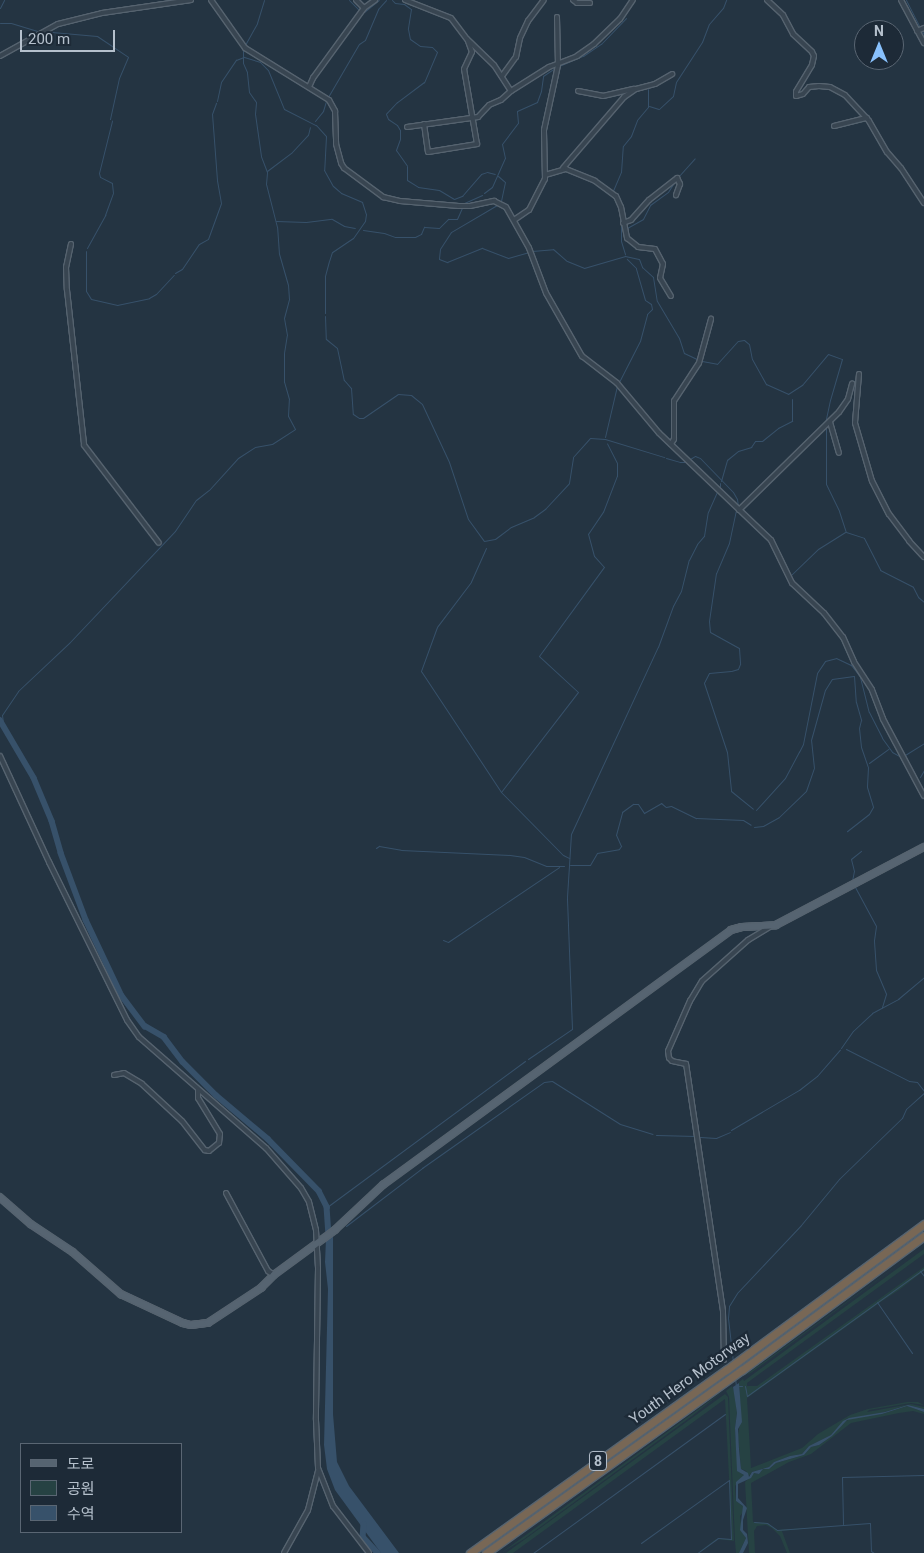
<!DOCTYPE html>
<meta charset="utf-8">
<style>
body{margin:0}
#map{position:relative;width:924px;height:1553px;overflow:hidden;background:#243442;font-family:Roboto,"Noto Sans KR",sans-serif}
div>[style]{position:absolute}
.green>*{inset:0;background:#264243}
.water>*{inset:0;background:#37516a}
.stream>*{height:1px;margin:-0.5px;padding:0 0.5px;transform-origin:0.5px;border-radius:0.5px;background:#37516a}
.river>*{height:5.5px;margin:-2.75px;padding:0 2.75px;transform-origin:2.75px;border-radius:2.75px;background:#37516a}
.roads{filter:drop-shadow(1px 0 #56636f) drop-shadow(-1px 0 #56636f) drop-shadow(0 1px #56636f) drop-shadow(0 -1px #56636f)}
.minor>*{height:4px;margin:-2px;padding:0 2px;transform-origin:2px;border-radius:2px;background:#384551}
.primary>*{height:5.5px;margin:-2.75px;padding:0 2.75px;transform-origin:2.75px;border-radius:2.75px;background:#566471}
.motorway>*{height:7px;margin:-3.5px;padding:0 3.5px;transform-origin:3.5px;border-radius:3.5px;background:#786755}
span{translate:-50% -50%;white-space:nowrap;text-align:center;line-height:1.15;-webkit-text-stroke:4.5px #1d2a37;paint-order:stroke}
.shield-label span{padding:1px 4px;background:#1d2a37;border:1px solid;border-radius:4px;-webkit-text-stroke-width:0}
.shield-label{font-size:14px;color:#b5c0cc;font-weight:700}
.street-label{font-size:15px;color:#b5c0cc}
.legend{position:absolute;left:20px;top:1443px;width:162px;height:90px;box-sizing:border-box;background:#1d2a37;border:1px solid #5a6673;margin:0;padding:6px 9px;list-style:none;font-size:15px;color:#b5c0cc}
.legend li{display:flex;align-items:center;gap:10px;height:25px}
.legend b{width:25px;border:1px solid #5a6673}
.north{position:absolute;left:854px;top:20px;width:50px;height:50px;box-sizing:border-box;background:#1d2a37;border:1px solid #5a6673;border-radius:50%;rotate:0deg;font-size:14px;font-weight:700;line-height:20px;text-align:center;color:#b5c0cc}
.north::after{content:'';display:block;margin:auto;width:18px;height:22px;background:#88c1fd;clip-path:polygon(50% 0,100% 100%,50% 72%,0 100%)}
.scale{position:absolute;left:20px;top:30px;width:95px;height:22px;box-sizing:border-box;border:2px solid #b5c0cc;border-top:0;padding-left:6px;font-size:15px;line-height:18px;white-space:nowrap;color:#b5c0cc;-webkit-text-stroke:4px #1d2a37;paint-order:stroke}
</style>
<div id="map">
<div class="green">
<div style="clip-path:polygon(924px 1246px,752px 1372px,744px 1376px,779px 1351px)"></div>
<div style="clip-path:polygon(924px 1249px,924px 1254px,747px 1383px,747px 1386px,757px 1386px,924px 1267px,924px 1271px,918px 1273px,921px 1273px,899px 1290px,879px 1303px,877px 1302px,878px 1304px,747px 1398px,751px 1468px,802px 1448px,818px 1434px,850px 1415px,868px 1409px,907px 1402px,918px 1402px,924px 1405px,911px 1403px,869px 1410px,867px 1412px,911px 1404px,924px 1407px,924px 1409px,908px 1405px,885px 1412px,846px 1419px,843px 1423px,851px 1418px,882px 1414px,907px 1406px,924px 1412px,924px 1414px,913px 1411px,899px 1413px,851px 1423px,811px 1454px,789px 1462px,751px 1483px,753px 1522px,766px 1523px,777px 1530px,821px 1527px,782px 1531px,790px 1553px,787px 1553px,780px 1536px,772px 1528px,766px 1525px,757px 1526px,754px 1531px,755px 1553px,749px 1553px,745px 1482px,754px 1473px,759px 1474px,763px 1469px,769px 1469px,776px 1463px,804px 1455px,811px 1447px,819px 1445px,832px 1436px,841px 1424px,831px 1435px,809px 1446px,802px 1454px,790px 1456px,774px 1462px,769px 1467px,752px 1472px,748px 1477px,746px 1471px,741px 1469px,738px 1435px,741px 1417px,739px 1382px,743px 1379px,744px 1381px)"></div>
<div style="clip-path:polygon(732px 1386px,735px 1393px,737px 1413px,735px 1428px,738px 1471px,744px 1475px,735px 1486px,736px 1501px,743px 1506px,744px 1511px,740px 1516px,742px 1531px,746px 1538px,739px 1553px,736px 1553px,735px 1542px,729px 1397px,726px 1391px)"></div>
<div style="clip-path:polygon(726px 1389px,692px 1416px,524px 1539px,501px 1553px)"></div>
<div style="clip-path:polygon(725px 1394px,728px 1397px,734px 1541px,717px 1539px,697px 1553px,716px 1539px,731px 1539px,732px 1536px,725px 1399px,513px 1553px,506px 1553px)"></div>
</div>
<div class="water">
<div style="clip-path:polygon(333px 1234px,333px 1414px,337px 1462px,349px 1486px,399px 1553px,381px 1553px,335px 1490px,327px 1469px,324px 1445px,328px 1289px,325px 1262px,326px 1239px)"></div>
<div style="clip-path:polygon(739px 1383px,742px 1422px,738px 1429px,739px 1449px,741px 1469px,748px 1473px,749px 1477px,752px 1472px,769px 1467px,774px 1462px,790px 1456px,802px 1454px,809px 1446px,831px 1435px,843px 1421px,849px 1418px,885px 1412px,908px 1405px,924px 1409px,924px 1412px,907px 1406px,882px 1414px,847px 1420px,832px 1436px,819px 1445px,811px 1447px,804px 1455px,776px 1463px,769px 1469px,763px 1469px,759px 1474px,754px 1473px,751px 1478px,738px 1484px,738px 1498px,747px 1508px,743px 1520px,743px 1530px,747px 1534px,748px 1543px,743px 1553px,739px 1553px,746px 1538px,740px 1530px,743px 1506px,736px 1501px,736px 1482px,744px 1475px,737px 1471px,735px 1428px,737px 1413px,733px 1387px)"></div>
</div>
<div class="stream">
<div style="left:349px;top:0;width:14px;rotate:45deg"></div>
<div style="left:392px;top:0;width:4px;rotate:45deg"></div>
<div style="left:395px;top:3px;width:9px;rotate:6deg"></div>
<div style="left:404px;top:4px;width:9px;rotate:36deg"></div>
<div style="left:411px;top:9px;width:20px;rotate:99deg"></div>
<div style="left:408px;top:29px;width:10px;rotate:79deg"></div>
<div style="left:410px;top:39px;width:12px;rotate:35deg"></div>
<div style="left:420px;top:46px;width:12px;rotate:5deg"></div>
<div style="left:432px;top:47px;width:7px;rotate:45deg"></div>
<div style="left:437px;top:52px;width:33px;rotate:113deg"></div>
<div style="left:424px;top:82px;width:34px;rotate:143deg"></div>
<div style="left:397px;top:102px;width:16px;rotate:133deg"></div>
<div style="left:386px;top:114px;width:5px;rotate:68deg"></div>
<div style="left:388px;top:119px;width:11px;rotate:34deg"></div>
<div style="left:397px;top:125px;width:6px;rotate:59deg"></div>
<div style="left:400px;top:130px;width:9px;rotate:90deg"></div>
<div style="left:400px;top:139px;width:12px;rotate:110deg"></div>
<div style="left:396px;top:150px;width:19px;rotate:55deg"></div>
<div style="left:407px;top:166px;width:14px;rotate:90deg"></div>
<div style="left:407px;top:180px;width:13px;rotate:32deg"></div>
<div style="left:418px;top:187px;width:21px;rotate:8deg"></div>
<div style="left:439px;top:190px;width:17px;rotate:31deg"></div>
<div style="left:454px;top:199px;width:9px;rotate:-21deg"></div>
<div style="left:462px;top:196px;width:29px;rotate:-49deg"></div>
<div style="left:481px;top:174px;width:6px;rotate:-18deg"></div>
<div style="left:487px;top:172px;width:8px;rotate:14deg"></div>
<div style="left:906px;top:0;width:31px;rotate:63deg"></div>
<div style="left:0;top:8px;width:9px;rotate:-63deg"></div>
<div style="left:364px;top:12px;width:19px;rotate:-39deg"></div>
<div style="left:0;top:23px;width:11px"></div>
<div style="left:11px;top:23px;width:30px;rotate:17deg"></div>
<div style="left:922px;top:31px;width:4px;rotate:63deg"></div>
<div style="left:52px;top:32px;width:45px;rotate:5.1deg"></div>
<div style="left:97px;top:36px;width:37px;rotate:34deg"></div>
<div style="left:128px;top:57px;width:23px;rotate:113deg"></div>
<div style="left:119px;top:78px;width:42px;rotate:102.4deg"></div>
<div style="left:245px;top:45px;width:25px;rotate:-61deg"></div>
<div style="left:257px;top:23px;width:24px;rotate:-73deg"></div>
<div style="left:559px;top:66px;width:26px;rotate:-23deg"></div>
<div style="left:583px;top:56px;width:22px;rotate:-34deg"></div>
<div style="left:601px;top:44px;width:36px;rotate:-46deg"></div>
<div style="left:328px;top:97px;width:61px;rotate:-59.7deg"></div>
<div style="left:359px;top:44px;width:7px;rotate:-34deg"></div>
<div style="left:365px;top:40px;width:34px;rotate:-67deg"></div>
<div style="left:378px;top:9px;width:12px;rotate:-48deg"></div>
<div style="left:217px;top:101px;width:19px;rotate:-78deg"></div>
<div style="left:221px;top:82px;width:27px;rotate:-56deg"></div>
<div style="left:236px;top:60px;width:9px;rotate:-21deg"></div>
<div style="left:244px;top:57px;width:17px;rotate:17deg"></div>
<div style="left:260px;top:62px;width:11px;rotate:45deg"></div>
<div style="left:268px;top:70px;width:42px;rotate:67.7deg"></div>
<div style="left:284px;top:109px;width:36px;rotate:27deg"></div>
<div style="left:316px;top:125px;width:15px;rotate:48deg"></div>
<div style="left:326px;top:136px;width:34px;rotate:93deg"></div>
<div style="left:324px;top:170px;width:18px;rotate:61deg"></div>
<div style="left:333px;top:186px;width:11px;rotate:41deg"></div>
<div style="left:341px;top:193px;width:23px;rotate:23deg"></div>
<div style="left:362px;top:202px;width:13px;rotate:72deg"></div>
<div style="left:366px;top:214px;width:7px;rotate:98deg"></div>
<div style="left:365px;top:221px;width:21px;rotate:125deg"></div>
<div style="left:353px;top:238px;width:25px;rotate:146deg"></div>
<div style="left:332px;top:252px;width:9px;rotate:108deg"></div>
<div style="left:329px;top:261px;width:16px;rotate:105deg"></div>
<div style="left:325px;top:276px;width:37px;rotate:90deg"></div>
<div style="left:649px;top:106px;width:10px;rotate:17deg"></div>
<div style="left:659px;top:109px;width:19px;rotate:-43deg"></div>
<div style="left:673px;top:96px;width:14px;rotate:-78deg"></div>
<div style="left:676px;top:82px;width:48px;rotate:-57deg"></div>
<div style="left:702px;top:42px;width:19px;rotate:-69deg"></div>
<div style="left:709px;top:24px;width:21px;rotate:-49deg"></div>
<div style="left:723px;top:8px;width:9px;rotate:-69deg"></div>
<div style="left:315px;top:121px;width:13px;rotate:-51deg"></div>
<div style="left:323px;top:111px;width:10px;rotate:-73deg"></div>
<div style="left:267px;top:171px;width:31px;rotate:-37deg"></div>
<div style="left:292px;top:152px;width:23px;rotate:-47deg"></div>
<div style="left:308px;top:135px;width:8px;rotate:-76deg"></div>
<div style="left:498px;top:176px;width:9px;rotate:41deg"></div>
<div style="left:505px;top:182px;width:19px;rotate:102deg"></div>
<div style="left:678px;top:177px;width:25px;rotate:-48deg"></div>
<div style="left:484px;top:193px;width:10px;rotate:-37deg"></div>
<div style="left:492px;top:187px;width:32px;rotate:-66deg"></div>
<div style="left:505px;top:158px;width:14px;rotate:-102deg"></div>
<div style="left:502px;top:144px;width:26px;rotate:-53deg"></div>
<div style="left:518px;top:123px;width:12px;rotate:-95deg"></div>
<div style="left:517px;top:111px;width:22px;rotate:-24deg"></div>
<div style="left:537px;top:102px;width:12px;rotate:-70deg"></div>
<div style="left:541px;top:91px;width:15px;rotate:-82deg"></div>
<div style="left:543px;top:76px;width:14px;rotate:-34deg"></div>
<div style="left:612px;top:193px;width:23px;rotate:-67deg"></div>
<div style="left:621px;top:172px;width:26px;rotate:-86deg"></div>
<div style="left:623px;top:146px;width:13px;rotate:-51deg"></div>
<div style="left:631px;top:136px;width:17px;rotate:-69deg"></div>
<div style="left:637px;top:120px;width:17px;rotate:-50deg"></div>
<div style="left:648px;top:107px;width:18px;rotate:-90deg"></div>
<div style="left:462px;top:204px;width:22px;rotate:-24deg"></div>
<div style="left:497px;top:205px;width:53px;rotate:149.6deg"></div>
<div style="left:451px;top:232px;width:20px;rotate:123deg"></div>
<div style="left:440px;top:249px;width:10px;rotate:96deg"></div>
<div style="left:439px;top:259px;width:9px;rotate:21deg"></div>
<div style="left:447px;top:262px;width:38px;rotate:-22deg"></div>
<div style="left:482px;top:248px;width:28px;rotate:21deg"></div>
<div style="left:508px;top:258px;width:22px;rotate:-16deg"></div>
<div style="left:621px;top:220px;width:21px;rotate:90deg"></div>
<div style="left:621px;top:241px;width:14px;rotate:73deg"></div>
<div style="left:276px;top:221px;width:30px;rotate:2deg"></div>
<div style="left:306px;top:222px;width:26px;rotate:-7deg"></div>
<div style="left:332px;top:219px;width:14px;rotate:30deg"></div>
<div style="left:344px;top:226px;width:11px;rotate:10deg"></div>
<div style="left:627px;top:228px;width:18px;rotate:-29deg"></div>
<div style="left:643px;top:219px;width:16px;rotate:-63deg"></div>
<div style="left:650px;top:205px;width:22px;rotate:-36deg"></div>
<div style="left:668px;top:192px;width:9px;rotate:-58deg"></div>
<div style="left:363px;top:230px;width:21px;rotate:8deg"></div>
<div style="left:384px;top:233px;width:12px;rotate:20deg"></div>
<div style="left:395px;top:237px;width:20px"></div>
<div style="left:415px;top:237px;width:7px;rotate:-27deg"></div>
<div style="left:421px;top:234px;width:8px;rotate:-67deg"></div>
<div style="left:424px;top:227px;width:15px;rotate:4deg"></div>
<div style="left:439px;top:228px;width:13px;rotate:-45deg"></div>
<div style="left:448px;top:219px;width:9px"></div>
<div style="left:457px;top:219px;width:12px;rotate:-66deg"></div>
<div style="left:87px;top:248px;width:38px;rotate:-61deg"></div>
<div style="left:105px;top:215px;width:23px;rotate:-70deg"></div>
<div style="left:113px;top:193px;width:10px;rotate:-96deg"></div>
<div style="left:112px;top:183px;width:13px;rotate:-153deg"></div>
<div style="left:100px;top:177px;width:4px;rotate:-104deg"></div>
<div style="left:99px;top:173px;width:54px;rotate:-76deg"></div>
<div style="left:86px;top:251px;width:40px;rotate:90deg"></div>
<div style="left:86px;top:291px;width:9px;rotate:58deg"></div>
<div style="left:91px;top:299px;width:27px;rotate:13deg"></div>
<div style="left:117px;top:305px;width:33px;rotate:-12deg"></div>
<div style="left:149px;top:298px;width:8px;rotate:-30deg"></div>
<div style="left:156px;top:294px;width:26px;rotate:-47deg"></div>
<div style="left:532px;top:251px;width:21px;rotate:-5deg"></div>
<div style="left:553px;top:249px;width:18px;rotate:41deg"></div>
<div style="left:567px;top:261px;width:18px;rotate:22deg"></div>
<div style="left:584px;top:268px;width:43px;rotate:-16.3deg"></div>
<div style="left:625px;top:256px;width:14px;rotate:12deg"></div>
<div style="left:639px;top:259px;width:9px;rotate:69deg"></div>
<div style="left:642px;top:267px;width:15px;rotate:42deg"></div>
<div style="left:653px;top:277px;width:24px;rotate:81deg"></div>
<div style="left:657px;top:301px;width:43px;rotate:59.3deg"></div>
<div style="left:679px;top:338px;width:16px;rotate:72deg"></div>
<div style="left:684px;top:353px;width:17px;rotate:25deg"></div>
<div style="left:175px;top:273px;width:8px;rotate:-30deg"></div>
<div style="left:182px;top:269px;width:30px;rotate:-56deg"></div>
<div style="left:199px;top:244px;width:10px;rotate:-29deg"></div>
<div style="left:208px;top:239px;width:38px;rotate:-70deg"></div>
<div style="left:221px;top:203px;width:23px;rotate:-100deg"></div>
<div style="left:217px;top:180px;width:66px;rotate:-94.3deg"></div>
<div style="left:212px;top:114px;width:12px;rotate:-70deg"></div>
<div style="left:325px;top:316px;width:23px;rotate:88deg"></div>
<div style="left:326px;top:339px;width:14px;rotate:39deg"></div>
<div style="left:337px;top:348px;width:33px;rotate:78deg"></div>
<div style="left:344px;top:380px;width:11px;rotate:49deg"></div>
<div style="left:351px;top:388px;width:26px;rotate:86deg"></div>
<div style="left:353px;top:414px;width:7px;rotate:34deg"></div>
<div style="left:359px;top:418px;width:4px"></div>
<div style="left:363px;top:418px;width:42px;rotate:-34.4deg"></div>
<div style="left:398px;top:394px;width:13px;rotate:4deg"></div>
<div style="left:411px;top:395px;width:14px;rotate:39deg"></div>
<div style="left:422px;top:404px;width:64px;rotate:65deg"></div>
<div style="left:449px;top:462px;width:60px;rotate:71.6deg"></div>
<div style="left:468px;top:519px;width:27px;rotate:54deg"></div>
<div style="left:484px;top:541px;width:11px;rotate:-10deg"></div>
<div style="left:495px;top:539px;width:20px;rotate:-37deg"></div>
<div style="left:511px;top:527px;width:25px;rotate:-23deg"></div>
<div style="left:534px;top:517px;width:14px;rotate:-36deg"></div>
<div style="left:545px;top:509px;width:35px;rotate:-47deg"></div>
<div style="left:569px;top:483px;width:26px;rotate:-81deg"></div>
<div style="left:573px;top:457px;width:25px;rotate:-48deg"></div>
<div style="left:590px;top:438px;width:15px;rotate:4deg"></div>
<div style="left:605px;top:439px;width:62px;rotate:17deg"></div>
<div style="left:702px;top:361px;width:15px;rotate:11deg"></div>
<div style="left:717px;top:364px;width:31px;rotate:-48deg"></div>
<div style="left:738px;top:341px;width:6px;rotate:-9deg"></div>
<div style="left:744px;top:340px;width:6px;rotate:39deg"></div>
<div style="left:749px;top:344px;width:15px;rotate:79deg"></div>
<div style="left:752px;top:359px;width:29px;rotate:61deg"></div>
<div style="left:766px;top:384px;width:24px;rotate:24deg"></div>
<div style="left:788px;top:394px;width:17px;rotate:-33deg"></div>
<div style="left:802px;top:385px;width:40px;rotate:-50deg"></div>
<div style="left:828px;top:354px;width:15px;rotate:20deg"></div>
<div style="left:842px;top:359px;width:43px;rotate:106.3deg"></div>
<div style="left:830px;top:400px;width:25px;rotate:102deg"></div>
<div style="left:619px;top:382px;width:46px;rotate:-62.9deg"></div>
<div style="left:640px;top:341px;width:28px;rotate:-75deg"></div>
<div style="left:647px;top:314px;width:7px;rotate:-45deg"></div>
<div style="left:652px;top:309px;width:5px;rotate:-101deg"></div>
<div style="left:651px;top:304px;width:7px;rotate:-146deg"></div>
<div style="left:645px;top:300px;width:33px;rotate:-106deg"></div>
<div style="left:636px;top:268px;width:13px;rotate:-135deg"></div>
<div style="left:826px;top:427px;width:57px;rotate:90deg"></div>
<div style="left:826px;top:484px;width:30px;rotate:64deg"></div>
<div style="left:839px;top:511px;width:22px;rotate:72deg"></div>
<div style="left:846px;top:532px;width:19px;rotate:18deg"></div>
<div style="left:864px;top:538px;width:36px;rotate:63deg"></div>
<div style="left:880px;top:570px;width:37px;rotate:27deg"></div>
<div style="left:913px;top:587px;width:11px;rotate:63deg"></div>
<div style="left:918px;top:597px;width:8px;rotate:40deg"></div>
<div style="left:605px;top:437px;width:52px;rotate:-76.8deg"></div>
<div style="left:666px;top:458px;width:15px;rotate:16deg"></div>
<div style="left:680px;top:462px;width:7px"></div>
<div style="left:690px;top:459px;width:6px;rotate:-31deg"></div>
<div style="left:695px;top:456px;width:5px;rotate:22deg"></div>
<div style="left:700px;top:458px;width:47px;rotate:45.9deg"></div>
<div style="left:733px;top:492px;width:8px;rotate:60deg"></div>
<div style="left:737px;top:499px;width:7px;rotate:82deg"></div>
<div style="left:721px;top:481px;width:22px;rotate:-74deg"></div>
<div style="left:727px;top:460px;width:14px;rotate:-39deg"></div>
<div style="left:738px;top:451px;width:14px;rotate:-17deg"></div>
<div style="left:751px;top:447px;width:7px;rotate:-56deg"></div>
<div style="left:755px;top:441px;width:7px"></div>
<div style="left:762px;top:441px;width:21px;rotate:-39deg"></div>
<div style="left:778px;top:428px;width:16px;rotate:-27deg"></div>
<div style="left:792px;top:421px;width:22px;rotate:-90deg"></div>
<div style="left:720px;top:486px;width:3px;rotate:-90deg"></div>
<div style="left:736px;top:510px;width:34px;rotate:102deg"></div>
<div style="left:729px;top:543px;width:33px;rotate:113deg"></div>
<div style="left:716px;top:573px;width:49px;rotate:98.3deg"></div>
<div style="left:709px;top:621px;width:11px;rotate:85deg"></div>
<div style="left:710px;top:632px;width:33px;rotate:29deg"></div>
<div style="left:739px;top:648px;width:16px;rotate:86deg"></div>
<div style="left:740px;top:664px;width:5px;rotate:112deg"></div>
<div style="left:738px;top:669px;width:7px;rotate:164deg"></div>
<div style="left:731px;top:671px;width:22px;rotate:175deg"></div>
<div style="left:709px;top:673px;width:11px;rotate:117deg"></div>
<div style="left:704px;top:683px;width:73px;rotate:71.6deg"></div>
<div style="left:727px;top:752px;width:39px;rotate:84deg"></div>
<div style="left:731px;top:791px;width:28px;rotate:39deg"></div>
<div style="left:486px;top:548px;width:37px;rotate:114deg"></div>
<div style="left:471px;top:582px;width:56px;rotate:127.1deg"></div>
<div style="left:437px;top:627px;width:47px;rotate:110deg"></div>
<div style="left:421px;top:671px;width:145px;rotate:56.5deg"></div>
<div style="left:501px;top:792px;width:88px;rotate:45.5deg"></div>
<div style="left:563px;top:855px;width:7px;rotate:27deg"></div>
<div style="left:791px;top:575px;width:37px;rotate:-44deg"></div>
<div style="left:818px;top:549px;width:32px;rotate:-32deg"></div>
<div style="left:3px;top:723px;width:8px;rotate:-97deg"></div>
<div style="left:2px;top:715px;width:29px;rotate:-56deg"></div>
<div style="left:18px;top:691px;width:71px;rotate:-43.3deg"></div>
<div style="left:70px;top:642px;width:153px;rotate:-46.6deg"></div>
<div style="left:175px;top:531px;width:37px;rotate:-56deg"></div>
<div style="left:196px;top:500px;width:16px;rotate:-38deg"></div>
<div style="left:209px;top:490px;width:43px;rotate:-47.8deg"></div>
<div style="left:238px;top:458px;width:20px;rotate:-33deg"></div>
<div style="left:255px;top:447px;width:17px;rotate:-10deg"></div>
<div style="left:272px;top:444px;width:27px;rotate:-33deg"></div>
<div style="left:295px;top:429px;width:15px;rotate:-118deg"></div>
<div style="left:288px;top:416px;width:17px;rotate:-87deg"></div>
<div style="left:289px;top:399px;width:18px;rotate:-106deg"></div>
<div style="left:284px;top:382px;width:29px;rotate:-90deg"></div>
<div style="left:284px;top:353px;width:18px;rotate:-81deg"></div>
<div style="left:287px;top:335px;width:17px;rotate:-100deg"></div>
<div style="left:284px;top:318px;width:20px;rotate:-75deg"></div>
<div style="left:289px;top:299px;width:14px;rotate:-94deg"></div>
<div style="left:288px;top:285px;width:32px;rotate:-106deg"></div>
<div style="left:279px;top:254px;width:27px;rotate:-94deg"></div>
<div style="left:277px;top:227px;width:44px;rotate:-104.3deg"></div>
<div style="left:266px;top:184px;width:12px;rotate:-85deg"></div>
<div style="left:267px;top:172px;width:17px;rotate:-111deg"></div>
<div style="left:261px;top:156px;width:42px;rotate:-98.1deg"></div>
<div style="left:255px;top:114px;width:12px;rotate:-85deg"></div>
<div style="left:256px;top:102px;width:12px;rotate:-125deg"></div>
<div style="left:249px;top:92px;width:20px;rotate:-96deg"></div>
<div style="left:247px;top:72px;width:10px;rotate:-114deg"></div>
<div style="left:243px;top:63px;width:13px;rotate:-90deg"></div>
<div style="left:905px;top:755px;width:22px;rotate:-32deg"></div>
<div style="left:869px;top:763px;width:24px;rotate:-36deg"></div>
<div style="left:920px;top:777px;width:8px;rotate:-60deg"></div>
<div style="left:501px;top:792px;width:126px;rotate:-52.4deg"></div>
<div style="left:578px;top:692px;width:53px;rotate:-137.3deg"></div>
<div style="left:539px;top:656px;width:110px;rotate:-53.9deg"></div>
<div style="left:604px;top:567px;width:15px;rotate:-132deg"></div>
<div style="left:594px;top:556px;width:23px;rotate:-105deg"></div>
<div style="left:588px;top:534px;width:27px;rotate:-56deg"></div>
<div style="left:603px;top:512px;width:39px;rotate:-69deg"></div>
<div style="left:617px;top:476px;width:13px;rotate:-90deg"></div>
<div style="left:617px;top:463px;width:22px;rotate:-117deg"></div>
<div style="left:756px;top:810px;width:43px;rotate:-47.8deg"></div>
<div style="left:785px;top:778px;width:30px;rotate:-62deg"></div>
<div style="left:799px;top:752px;width:9px;rotate:-63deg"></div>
<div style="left:803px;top:744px;width:72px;rotate:-78.8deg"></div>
<div style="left:817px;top:673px;width:14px;rotate:-56deg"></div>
<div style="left:825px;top:661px;width:11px;rotate:-15deg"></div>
<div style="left:836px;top:658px;width:17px;rotate:25deg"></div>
<div style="left:851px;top:665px;width:6px;rotate:51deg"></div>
<div style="left:855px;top:670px;width:9px;rotate:54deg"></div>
<div style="left:860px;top:677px;width:36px;rotate:76deg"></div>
<div style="left:869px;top:712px;width:29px;rotate:63deg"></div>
<div style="left:882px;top:738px;width:17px;rotate:54deg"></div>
<div style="left:892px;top:752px;width:10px;rotate:29deg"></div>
<div style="left:754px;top:827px;width:9px;rotate:-6deg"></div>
<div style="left:763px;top:826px;width:18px;rotate:-29deg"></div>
<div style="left:779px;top:817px;width:37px;rotate:-44deg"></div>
<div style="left:806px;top:791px;width:24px;rotate:-71deg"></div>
<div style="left:814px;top:768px;width:28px;rotate:-96deg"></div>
<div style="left:811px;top:740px;width:52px;rotate:-74.4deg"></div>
<div style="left:825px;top:690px;width:13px;rotate:-58deg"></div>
<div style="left:832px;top:679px;width:22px;rotate:-8deg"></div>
<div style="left:854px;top:676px;width:26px;rotate:86deg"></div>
<div style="left:856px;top:702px;width:19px;rotate:74deg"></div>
<div style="left:861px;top:720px;width:8px;rotate:104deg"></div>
<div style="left:859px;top:728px;width:19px;rotate:84deg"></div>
<div style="left:861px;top:747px;width:21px;rotate:71deg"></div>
<div style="left:868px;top:767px;width:20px;rotate:93deg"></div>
<div style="left:867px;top:787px;width:21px;rotate:73deg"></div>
<div style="left:873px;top:807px;width:8px;rotate:120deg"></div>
<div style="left:869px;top:814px;width:28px;rotate:142deg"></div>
<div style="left:376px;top:848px;width:4px;rotate:-34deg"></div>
<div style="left:379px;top:846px;width:22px;rotate:10deg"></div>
<div style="left:401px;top:850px;width:109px;rotate:2.6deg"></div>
<div style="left:510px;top:855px;width:14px;rotate:8deg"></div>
<div style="left:524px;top:857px;width:24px;rotate:22deg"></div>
<div style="left:546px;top:866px;width:18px"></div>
<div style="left:570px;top:865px;width:20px"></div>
<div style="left:590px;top:865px;width:14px;rotate:-60deg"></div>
<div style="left:597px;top:853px;width:22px;rotate:-10deg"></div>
<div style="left:619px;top:849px;width:4px;rotate:-56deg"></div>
<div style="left:621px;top:846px;width:12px;rotate:-114deg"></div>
<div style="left:616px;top:835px;width:24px;rotate:-75deg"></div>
<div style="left:622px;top:812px;width:14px;rotate:-36deg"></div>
<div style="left:633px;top:804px;width:5px"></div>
<div style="left:638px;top:804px;width:11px;rotate:56deg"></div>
<div style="left:644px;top:813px;width:20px;rotate:-30deg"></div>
<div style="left:661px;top:803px;width:6px;rotate:39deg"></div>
<div style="left:666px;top:807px;width:5px;rotate:-11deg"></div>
<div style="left:671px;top:806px;width:28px;rotate:26deg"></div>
<div style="left:696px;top:818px;width:47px;rotate:2.4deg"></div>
<div style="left:743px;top:820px;width:9px;rotate:32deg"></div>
<div style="left:852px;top:881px;width:10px;rotate:-79deg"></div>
<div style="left:854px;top:871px;width:12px;rotate:-104deg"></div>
<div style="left:851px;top:859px;width:13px;rotate:-39deg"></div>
<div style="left:855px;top:887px;width:44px;rotate:61.7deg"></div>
<div style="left:876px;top:926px;width:15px;rotate:98deg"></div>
<div style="left:874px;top:941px;width:29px;rotate:86deg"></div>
<div style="left:876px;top:970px;width:26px;rotate:67deg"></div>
<div style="left:886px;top:994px;width:14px;rotate:107deg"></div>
<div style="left:443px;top:940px;width:5px;rotate:22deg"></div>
<div style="left:448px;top:942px;width:134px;rotate:-34deg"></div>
<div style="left:841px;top:1048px;width:21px;rotate:-55deg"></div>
<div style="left:853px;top:1031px;width:26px;rotate:-43deg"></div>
<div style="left:872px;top:1013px;width:30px;rotate:-28deg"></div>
<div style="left:898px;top:999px;width:34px;rotate:-40deg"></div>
<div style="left:846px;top:1049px;width:71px;rotate:26.9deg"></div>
<div style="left:909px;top:1081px;width:8px;rotate:7deg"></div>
<div style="left:917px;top:1082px;width:11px;rotate:52deg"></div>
<div style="left:528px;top:1059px;width:53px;rotate:-34.3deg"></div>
<div style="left:572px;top:1029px;width:132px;rotate:-92.2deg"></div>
<div style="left:567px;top:897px;width:63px;rotate:-86.4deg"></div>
<div style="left:571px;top:834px;width:206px;rotate:-65.1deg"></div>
<div style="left:658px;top:647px;width:44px;rotate:-69.9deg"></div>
<div style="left:673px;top:606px;width:17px;rotate:-62deg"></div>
<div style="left:681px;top:591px;width:32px;rotate:-76deg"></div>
<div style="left:689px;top:560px;width:18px;rotate:-63deg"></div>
<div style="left:697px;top:544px;width:11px;rotate:-49deg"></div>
<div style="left:704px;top:536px;width:24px;rotate:-81deg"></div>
<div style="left:708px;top:512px;width:22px;rotate:-66deg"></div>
<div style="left:731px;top:1130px;width:79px;rotate:-30.5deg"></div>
<div style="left:799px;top:1090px;width:23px;rotate:-38deg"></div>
<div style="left:817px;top:1076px;width:35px;rotate:-49deg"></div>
<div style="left:656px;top:1135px;width:40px;rotate:1.4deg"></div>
<div style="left:700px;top:1137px;width:16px;rotate:4deg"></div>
<div style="left:716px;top:1138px;width:15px;rotate:-23deg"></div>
<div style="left:327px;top:1207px;width:246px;rotate:-36.4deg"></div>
<div style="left:346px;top:1226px;width:96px;rotate:-37.3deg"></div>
<div style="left:422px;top:1168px;width:149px;rotate:-35.2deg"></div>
<div style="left:544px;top:1082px;width:8px;rotate:-7deg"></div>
<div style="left:552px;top:1081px;width:80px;rotate:32.3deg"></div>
<div style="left:620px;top:1124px;width:34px;rotate:17deg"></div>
<div style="left:920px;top:1271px;width:6px;rotate:51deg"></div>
<div style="left:877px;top:1302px;width:62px;rotate:55.5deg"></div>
<div style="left:733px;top:1362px;width:44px;rotate:-96.5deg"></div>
<div style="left:728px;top:1318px;width:12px;rotate:-85deg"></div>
<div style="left:729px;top:1306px;width:15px;rotate:-58deg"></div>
<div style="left:737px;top:1293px;width:93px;rotate:-46.7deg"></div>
<div style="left:801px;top:1225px;width:60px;rotate:-50.4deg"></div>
<div style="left:839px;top:1179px;width:88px;rotate:-44.1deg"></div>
<div style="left:902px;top:1118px;width:10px;rotate:-66deg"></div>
<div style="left:906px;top:1109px;width:24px;rotate:-42deg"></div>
<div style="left:735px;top:1378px;width:8px;rotate:83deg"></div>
<div style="left:739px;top:1386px;width:3px"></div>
<div style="left:745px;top:1386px;width:10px;rotate:79deg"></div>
<div style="left:747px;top:1396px;width:218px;rotate:-35.7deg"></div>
<div style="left:754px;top:1522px;width:13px;rotate:4deg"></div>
<div style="left:767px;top:1523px;width:12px;rotate:35deg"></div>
<div style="left:777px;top:1530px;width:93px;rotate:-4.3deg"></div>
<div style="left:870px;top:1523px;width:28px;rotate:88deg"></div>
<div style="left:871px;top:1551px;width:4px;rotate:34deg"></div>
<div style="left:843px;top:1524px;width:47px;rotate:-91.2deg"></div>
<div style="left:842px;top:1477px;width:82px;rotate:-1.4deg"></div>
<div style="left:641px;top:1543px;width:108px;rotate:-35.6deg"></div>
<div style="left:729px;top:1480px;width:59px;rotate:88.1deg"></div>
<div style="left:731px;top:1539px;width:13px;rotate:-176deg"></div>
<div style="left:718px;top:1538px;width:26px;rotate:144deg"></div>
<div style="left:533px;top:1553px;width:237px;rotate:-35.9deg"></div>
</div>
<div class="river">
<div style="left:0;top:720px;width:67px;rotate:59.6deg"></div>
<div style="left:34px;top:778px;width:47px;rotate:67.3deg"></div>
<div style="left:52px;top:821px;width:33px;rotate:74deg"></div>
<div style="left:61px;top:853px;width:72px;rotate:69.5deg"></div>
<div style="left:86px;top:920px;width:84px;rotate:64.7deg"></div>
<div style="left:122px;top:996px;width:38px;rotate:53deg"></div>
<div style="left:145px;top:1026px;width:22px;rotate:30deg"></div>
<div style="left:164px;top:1037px;width:31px;rotate:53deg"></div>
<div style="left:183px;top:1062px;width:47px;rotate:45deg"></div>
<div style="left:216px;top:1095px;width:68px;rotate:40.2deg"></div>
<div style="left:268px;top:1139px;width:73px;rotate:45.6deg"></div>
<div style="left:319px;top:1191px;width:18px;rotate:63deg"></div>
<div style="left:327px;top:1207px;width:30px;rotate:86deg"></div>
<div style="left:364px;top:1524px;width:13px;rotate:94deg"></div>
<div style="left:363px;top:1537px;width:22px;rotate:47deg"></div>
</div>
<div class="roads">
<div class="minor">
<div style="left:211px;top:0;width:59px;rotate:54.7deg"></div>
<div style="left:245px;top:48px;width:99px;rotate:31.8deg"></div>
<div style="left:329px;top:100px;width:13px;rotate:61deg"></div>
<div style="left:335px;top:111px;width:33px;rotate:88deg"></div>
<div style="left:336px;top:144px;width:20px;rotate:75deg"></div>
<div style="left:341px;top:163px;width:6px;rotate:59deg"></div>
<div style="left:344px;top:168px;width:49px;rotate:36.6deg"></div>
<div style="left:383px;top:197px;width:17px;rotate:13deg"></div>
<div style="left:400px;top:201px;width:59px;rotate:4.8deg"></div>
<div style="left:459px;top:206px;width:11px"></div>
<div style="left:470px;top:206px;width:25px;rotate:-12deg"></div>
<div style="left:494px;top:201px;width:13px;rotate:27deg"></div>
<div style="left:506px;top:207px;width:47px;rotate:60.7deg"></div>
<div style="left:529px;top:248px;width:48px;rotate:69.3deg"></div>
<div style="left:546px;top:293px;width:73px;rotate:60.3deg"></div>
<div style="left:582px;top:356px;width:44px;rotate:37.6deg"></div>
<div style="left:617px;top:383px;width:65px;rotate:50deg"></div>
<div style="left:659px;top:433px;width:155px;rotate:43.7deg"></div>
<div style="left:771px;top:540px;width:48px;rotate:64deg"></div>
<div style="left:792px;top:583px;width:44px;rotate:43.2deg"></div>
<div style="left:824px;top:613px;width:31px;rotate:52deg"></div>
<div style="left:843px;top:637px;width:27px;rotate:66deg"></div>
<div style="left:854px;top:662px;width:33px;rotate:57deg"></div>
<div style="left:872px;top:690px;width:31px;rotate:69deg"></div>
<div style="left:883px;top:719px;width:87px;rotate:62deg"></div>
<div style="left:356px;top:0;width:11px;rotate:45deg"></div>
<div style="left:364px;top:8px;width:14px;rotate:-36deg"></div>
<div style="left:405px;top:0;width:49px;rotate:21.4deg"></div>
<div style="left:451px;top:18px;width:26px;rotate:53deg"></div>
<div style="left:467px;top:39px;width:37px;rotate:44deg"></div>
<div style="left:494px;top:65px;width:31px;rotate:57deg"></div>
<div style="left:511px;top:91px;width:45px;rotate:-32.3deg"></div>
<div style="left:549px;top:67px;width:30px;rotate:-21deg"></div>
<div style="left:577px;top:56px;width:21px;rotate:-35deg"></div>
<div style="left:594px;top:44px;width:36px;rotate:-44deg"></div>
<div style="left:620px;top:19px;width:23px;rotate:-56deg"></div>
<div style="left:573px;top:0;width:5px;rotate:37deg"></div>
<div style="left:577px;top:3px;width:13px"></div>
<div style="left:767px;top:0;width:22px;rotate:43deg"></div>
<div style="left:783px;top:15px;width:21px;rotate:62deg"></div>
<div style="left:793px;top:34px;width:26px;rotate:43deg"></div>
<div style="left:812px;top:52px;width:4px;rotate:63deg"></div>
<div style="left:814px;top:56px;width:9px;rotate:103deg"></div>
<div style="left:812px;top:65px;width:31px;rotate:121deg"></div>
<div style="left:796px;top:92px;width:4px;rotate:90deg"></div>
<div style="left:796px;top:96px;width:7px;rotate:-16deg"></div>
<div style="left:803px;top:94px;width:9px;rotate:-49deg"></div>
<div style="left:809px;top:87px;width:10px;rotate:-6deg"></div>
<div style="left:819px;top:86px;width:11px;rotate:5deg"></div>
<div style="left:830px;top:87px;width:17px;rotate:28deg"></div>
<div style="left:845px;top:95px;width:35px;rotate:47deg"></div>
<div style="left:869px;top:121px;width:36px;rotate:60deg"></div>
<div style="left:887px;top:152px;width:21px;rotate:49deg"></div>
<div style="left:901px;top:168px;width:42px;rotate:56.7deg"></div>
<div style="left:901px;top:0;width:49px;rotate:61.9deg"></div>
<div style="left:917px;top:31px;width:8px;rotate:-23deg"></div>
<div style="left:0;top:56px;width:66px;rotate:-28.9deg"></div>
<div style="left:58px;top:24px;width:45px;rotate:-14deg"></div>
<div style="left:102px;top:13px;width:90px;rotate:-8.3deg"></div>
<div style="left:502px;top:76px;width:24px;rotate:-54deg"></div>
<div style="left:516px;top:57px;width:19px;rotate:-78deg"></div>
<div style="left:520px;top:38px;width:19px;rotate:-65deg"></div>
<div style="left:528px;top:21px;width:26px;rotate:-53deg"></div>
<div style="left:309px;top:87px;width:10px;rotate:-66deg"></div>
<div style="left:313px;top:78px;width:87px;rotate:-53.9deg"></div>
<div style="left:578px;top:91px;width:25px;rotate:11deg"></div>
<div style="left:603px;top:96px;width:32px;rotate:-13deg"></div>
<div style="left:424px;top:124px;width:28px;rotate:82deg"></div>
<div style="left:428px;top:152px;width:50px;rotate:-9.3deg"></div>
<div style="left:477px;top:144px;width:76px;rotate:-99.8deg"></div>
<div style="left:464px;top:69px;width:19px;rotate:-65deg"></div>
<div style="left:472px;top:52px;width:12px;rotate:-110deg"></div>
<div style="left:834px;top:126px;width:34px;rotate:-14deg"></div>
<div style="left:407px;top:127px;width:72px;rotate:-8deg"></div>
<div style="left:478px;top:117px;width:16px;rotate:-47deg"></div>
<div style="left:489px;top:105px;width:13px;rotate:-23deg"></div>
<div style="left:501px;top:100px;width:13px;rotate:-42deg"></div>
<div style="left:563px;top:168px;width:94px;rotate:-49.3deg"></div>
<div style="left:624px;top:97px;width:14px;rotate:-34deg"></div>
<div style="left:636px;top:89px;width:20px;rotate:-15deg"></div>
<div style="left:655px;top:84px;width:20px;rotate:-30deg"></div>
<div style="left:545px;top:175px;width:22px;rotate:-16deg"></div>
<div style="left:566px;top:169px;width:31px;rotate:22deg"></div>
<div style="left:595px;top:181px;width:26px;rotate:36deg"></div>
<div style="left:616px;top:196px;width:12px;rotate:66deg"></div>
<div style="left:621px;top:207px;width:32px;rotate:79deg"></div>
<div style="left:627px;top:238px;width:14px;rotate:39deg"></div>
<div style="left:638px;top:247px;width:17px;rotate:7deg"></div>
<div style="left:655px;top:249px;width:17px;rotate:62deg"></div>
<div style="left:663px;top:264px;width:14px;rotate:102deg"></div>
<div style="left:660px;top:278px;width:21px;rotate:59deg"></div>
<div style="left:514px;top:220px;width:18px;rotate:-34deg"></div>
<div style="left:529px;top:210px;width:35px;rotate:-63deg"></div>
<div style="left:545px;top:179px;width:49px;rotate:-91.2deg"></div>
<div style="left:544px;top:130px;width:66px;rotate:-77.8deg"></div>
<div style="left:558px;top:65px;width:48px;rotate:-91.2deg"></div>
<div style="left:623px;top:223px;width:9px;rotate:-21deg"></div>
<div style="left:631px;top:220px;width:27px;rotate:-48deg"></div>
<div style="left:649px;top:200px;width:36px;rotate:-38deg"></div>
<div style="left:677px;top:178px;width:7px;rotate:63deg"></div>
<div style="left:680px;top:184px;width:12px;rotate:110deg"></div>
<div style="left:71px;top:244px;width:24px;rotate:102deg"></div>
<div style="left:66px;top:267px;width:23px;rotate:88deg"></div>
<div style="left:67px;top:290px;width:156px;rotate:83.7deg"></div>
<div style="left:84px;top:445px;width:123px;rotate:52.6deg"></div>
<div style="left:859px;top:374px;width:49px;rotate:94.7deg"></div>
<div style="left:855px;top:423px;width:60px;rotate:73.7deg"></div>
<div style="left:872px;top:481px;width:37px;rotate:63deg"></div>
<div style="left:889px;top:514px;width:34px;rotate:53deg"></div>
<div style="left:909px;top:541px;width:22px;rotate:47deg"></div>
<div style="left:830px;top:422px;width:32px;rotate:74deg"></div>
<div style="left:671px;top:444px;width:6px;rotate:-59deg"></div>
<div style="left:674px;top:439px;width:38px;rotate:-90deg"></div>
<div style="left:674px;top:401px;width:45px;rotate:-56.7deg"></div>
<div style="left:699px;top:363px;width:46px;rotate:-74.7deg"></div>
<div style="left:739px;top:510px;width:140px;rotate:-44.4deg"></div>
<div style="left:839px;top:412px;width:16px;rotate:-55deg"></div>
<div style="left:848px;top:399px;width:16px;rotate:-75deg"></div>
<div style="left:0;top:756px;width:117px;rotate:65.2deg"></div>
<div style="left:49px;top:862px;width:176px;rotate:63.7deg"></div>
<div style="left:127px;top:1020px;width:21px;rotate:55deg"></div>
<div style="left:139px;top:1037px;width:169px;rotate:41.2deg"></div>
<div style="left:266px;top:1148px;width:53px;rotate:48.8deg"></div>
<div style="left:301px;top:1188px;width:16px;rotate:60deg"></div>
<div style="left:309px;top:1202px;width:29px;rotate:76deg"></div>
<div style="left:316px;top:1230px;width:38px;rotate:87deg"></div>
<div style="left:318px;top:1268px;width:152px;rotate:90.8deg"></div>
<div style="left:316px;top:1420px;width:48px;rotate:87.6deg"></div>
<div style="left:318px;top:1468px;width:41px;rotate:68.5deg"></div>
<div style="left:333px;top:1506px;width:59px;rotate:52.5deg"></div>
<div style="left:114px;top:1075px;width:10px;rotate:-11deg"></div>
<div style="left:124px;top:1073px;width:21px;rotate:31deg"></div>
<div style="left:142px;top:1084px;width:54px;rotate:42.8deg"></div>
<div style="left:182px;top:1121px;width:37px;rotate:52deg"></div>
<div style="left:205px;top:1150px;width:4px;rotate:14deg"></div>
<div style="left:209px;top:1151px;width:13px;rotate:-39deg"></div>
<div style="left:219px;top:1143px;width:9px;rotate:-84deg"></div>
<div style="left:220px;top:1134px;width:42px;rotate:-121.4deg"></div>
<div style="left:198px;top:1098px;width:8px;rotate:-90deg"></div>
<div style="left:226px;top:1193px;width:89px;rotate:61.7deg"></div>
<div style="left:268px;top:1271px;width:7px;rotate:34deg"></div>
<div style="left:724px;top:1360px;width:49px;rotate:-91.2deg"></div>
<div style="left:723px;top:1311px;width:250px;rotate:-98.5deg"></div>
<div style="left:686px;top:1064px;width:14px;rotate:-168deg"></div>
<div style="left:672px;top:1061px;width:4px;rotate:-135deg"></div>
<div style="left:669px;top:1058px;width:7px;rotate:-98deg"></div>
<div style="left:668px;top:1051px;width:55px;rotate:-66.3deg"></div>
<div style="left:690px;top:1001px;width:23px;rotate:-59deg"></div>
<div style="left:702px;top:981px;width:62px;rotate:-41.7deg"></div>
<div style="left:748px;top:940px;width:27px;rotate:-31deg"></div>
<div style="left:284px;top:1553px;width:49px;rotate:-60.8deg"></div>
<div style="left:308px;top:1510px;width:40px;rotate:-75.6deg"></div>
</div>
<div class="primary">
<div style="left:0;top:1197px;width:41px;rotate:41.1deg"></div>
<div style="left:31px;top:1224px;width:50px;rotate:33.7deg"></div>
<div style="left:73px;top:1252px;width:64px;rotate:41.2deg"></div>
<div style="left:121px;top:1294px;width:68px;rotate:25.1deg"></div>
<div style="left:183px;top:1323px;width:8px;rotate:14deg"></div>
<div style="left:191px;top:1325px;width:17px;rotate:-7deg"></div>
<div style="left:208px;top:1323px;width:64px;rotate:-33.4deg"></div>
<div style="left:261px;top:1288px;width:18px;rotate:-45deg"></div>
<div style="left:274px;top:1275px;width:76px;rotate:-36.4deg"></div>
<div style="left:335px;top:1230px;width:66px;rotate:-43.2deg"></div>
<div style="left:383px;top:1185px;width:431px;rotate:-36.2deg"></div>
<div style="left:731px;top:930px;width:11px;rotate:-15deg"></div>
<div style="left:742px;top:927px;width:34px;rotate:-3deg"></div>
<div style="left:776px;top:925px;width:167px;rotate:-27.8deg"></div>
</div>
<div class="motorway">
<div style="left:470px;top:1553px;width:315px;rotate:-35.6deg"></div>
<div style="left:726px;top:1370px;width:246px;rotate:-36.4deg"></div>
<div style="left:486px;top:1553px;width:315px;rotate:-35.6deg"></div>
<div style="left:742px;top:1370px;width:226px;rotate:-36.4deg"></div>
</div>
</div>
<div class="shield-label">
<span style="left:598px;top:1461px">8</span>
</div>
<div class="street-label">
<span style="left:690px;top:1379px;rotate:-36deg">Youth Hero Motorway</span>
</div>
<ul class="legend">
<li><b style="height:6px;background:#566471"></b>도로</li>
<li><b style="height:14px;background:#264243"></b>공원</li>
<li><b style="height:14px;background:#37516a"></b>수역</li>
</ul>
<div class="north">N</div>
<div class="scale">200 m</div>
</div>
